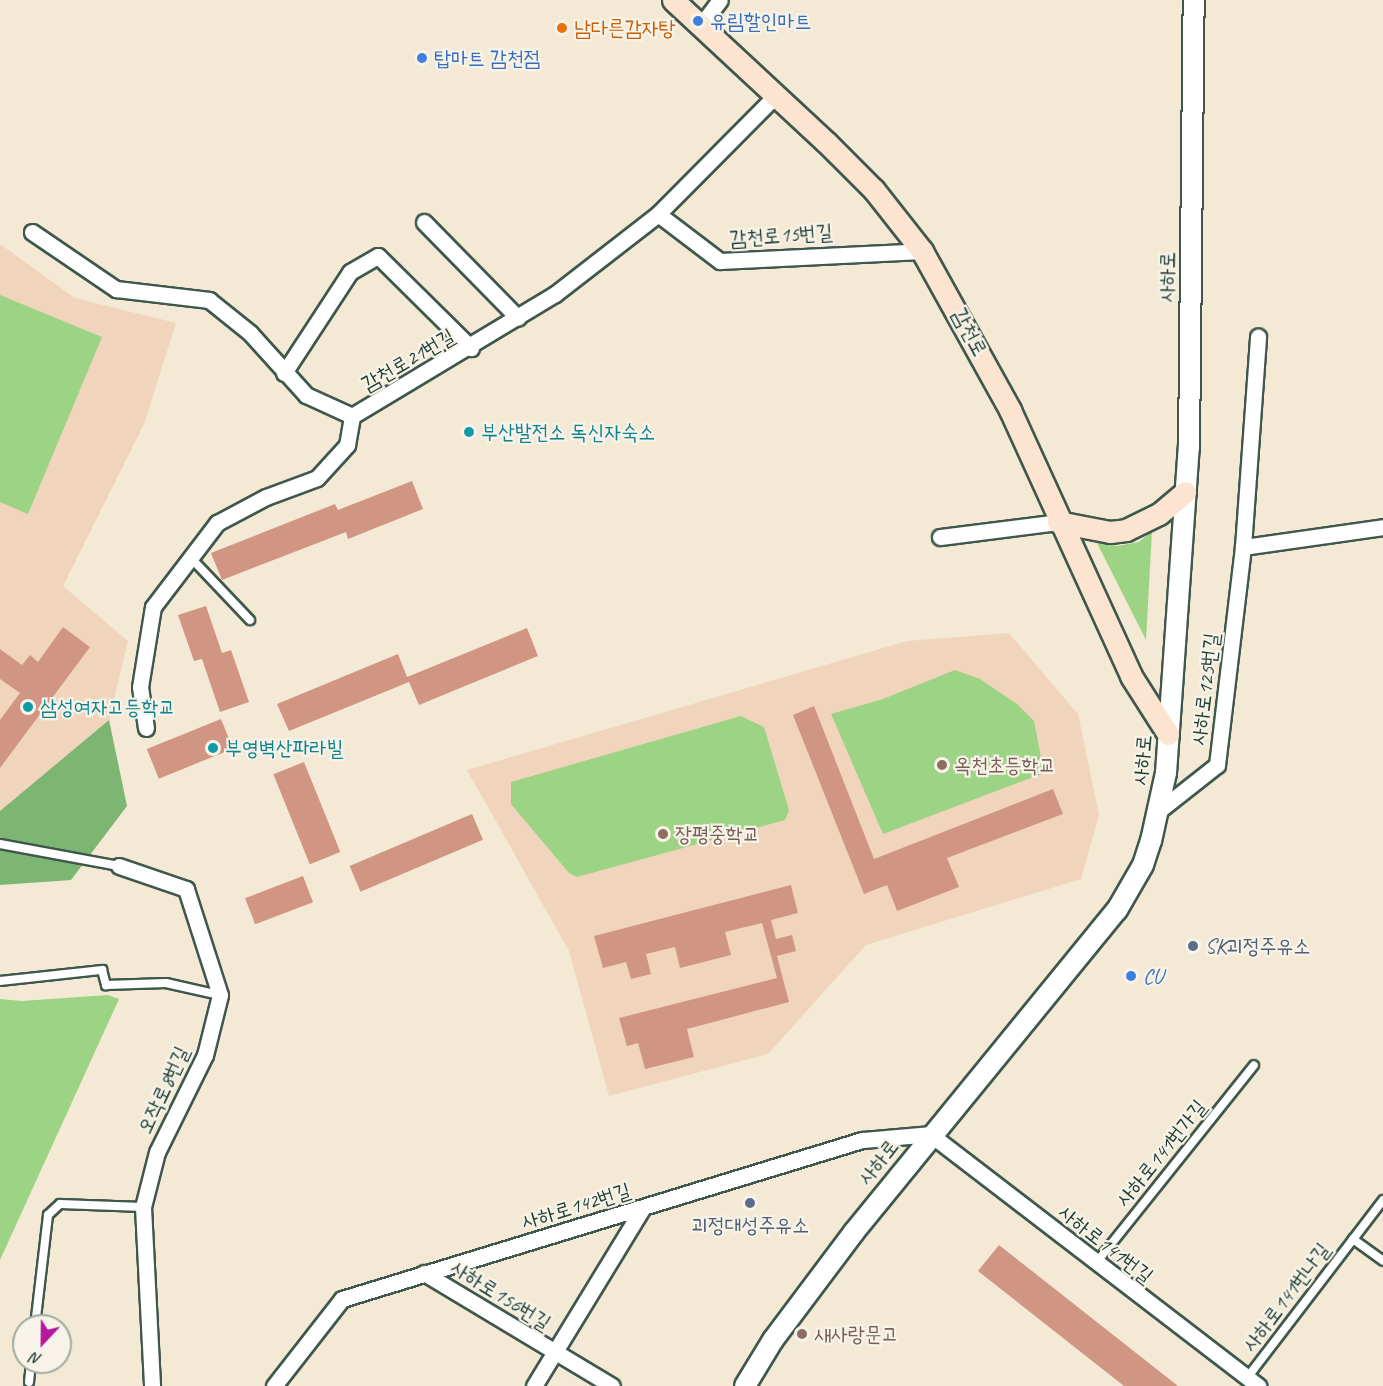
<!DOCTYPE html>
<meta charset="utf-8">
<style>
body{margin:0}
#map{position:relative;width:1383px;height:1386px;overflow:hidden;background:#f3e9d4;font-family:Caveat,"Poor Story",sans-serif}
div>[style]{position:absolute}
.built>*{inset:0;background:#f0d5bc}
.green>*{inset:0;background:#9cd385}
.forest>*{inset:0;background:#7db572}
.building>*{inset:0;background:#d19584;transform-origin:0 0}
.roads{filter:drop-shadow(2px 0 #3f574c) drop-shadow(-2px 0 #3f574c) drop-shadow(0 2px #3f574c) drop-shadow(0 -2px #3f574c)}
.service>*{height:8px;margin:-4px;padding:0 4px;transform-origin:4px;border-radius:4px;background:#fff}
.minor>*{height:15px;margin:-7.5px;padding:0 7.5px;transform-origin:7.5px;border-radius:7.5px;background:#fff}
.tertiary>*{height:20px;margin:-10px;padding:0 10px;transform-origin:10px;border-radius:10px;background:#fff}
.secondary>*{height:21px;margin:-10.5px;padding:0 10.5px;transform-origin:10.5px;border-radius:10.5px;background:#fde4d1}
.dots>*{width:16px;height:16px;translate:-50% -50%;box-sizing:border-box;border:3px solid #f7f3e8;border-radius:50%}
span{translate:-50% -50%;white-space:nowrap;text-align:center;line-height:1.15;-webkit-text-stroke:4.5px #f7f3e8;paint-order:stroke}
.shop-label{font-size:21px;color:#366cbe}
.left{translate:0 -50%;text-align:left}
.food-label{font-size:21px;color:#c56008}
.street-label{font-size:21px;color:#1f3d34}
.culture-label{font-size:21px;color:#0d838f}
.education-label{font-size:21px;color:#785e54}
.service-label{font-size:21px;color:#4e5e75}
.north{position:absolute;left:12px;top:1314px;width:60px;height:60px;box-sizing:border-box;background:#f7f3e8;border:2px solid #a1aaa0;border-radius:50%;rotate:202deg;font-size:16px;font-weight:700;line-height:24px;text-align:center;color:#1f3d34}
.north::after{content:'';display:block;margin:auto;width:21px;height:27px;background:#b5179e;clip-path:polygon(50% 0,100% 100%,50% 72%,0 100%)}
</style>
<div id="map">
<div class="built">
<div style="clip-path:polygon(0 244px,75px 298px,176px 323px,144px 424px,63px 586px,128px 641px,109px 720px,0 811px)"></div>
<div style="clip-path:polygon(1009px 633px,1078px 714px,1099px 815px,1081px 879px,866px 945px,768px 1054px,609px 1096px,569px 951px,467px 770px,907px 641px)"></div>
</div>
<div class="green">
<div style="clip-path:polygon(0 295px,102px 337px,28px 514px,0 502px)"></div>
<div style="clip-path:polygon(1152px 531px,1146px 640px,1096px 541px,1117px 546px,1139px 542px)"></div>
<div style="clip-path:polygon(955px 670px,980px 679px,1017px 704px,1034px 721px,1044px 773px,883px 834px,831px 714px,883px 699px)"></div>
<div style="clip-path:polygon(741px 716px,764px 727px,789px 810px,785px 820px,577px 877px,569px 873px,511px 804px,511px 782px)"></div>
<div style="clip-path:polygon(108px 995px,119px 999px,0 1260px,0 999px,22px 1001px)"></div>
</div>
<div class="forest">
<div style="clip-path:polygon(109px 720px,127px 806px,71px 880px,0 885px,0 811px)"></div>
</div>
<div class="building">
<div style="clip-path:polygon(412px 481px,423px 509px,348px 539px,346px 532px,222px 580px,211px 553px,335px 504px,338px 510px)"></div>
<div style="clip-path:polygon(206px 606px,222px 653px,231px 650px,249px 702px,220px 712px,202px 659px,194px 661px,178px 615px)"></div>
<div style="clip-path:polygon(63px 627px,90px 647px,0 768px,0 720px,20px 693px,0 679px,0 649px,22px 665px,30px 655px,38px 662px)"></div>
<div style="clip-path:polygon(527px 628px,538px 656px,419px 705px,409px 682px,289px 731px,277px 704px,398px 654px,407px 677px)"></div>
<div style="clip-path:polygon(814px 706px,874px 859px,1053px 789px,1063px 814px,947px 858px,959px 887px,897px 911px,887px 885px,864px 894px,793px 715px)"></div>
<div style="left:221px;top:719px;width:32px;height:80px;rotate:68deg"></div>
<div style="left:304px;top:762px;width:97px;height:33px;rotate:68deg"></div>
<div style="left:472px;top:814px;width:28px;height:133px;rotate:67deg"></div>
<div style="left:303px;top:876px;width:28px;height:62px;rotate:69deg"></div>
<div style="clip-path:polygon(791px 885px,798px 913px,771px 920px,776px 939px,792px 935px,796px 951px,777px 956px,789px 1002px,687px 1029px,694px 1057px,645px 1069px,638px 1043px,627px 1046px,619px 1018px,777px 978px,762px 923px,725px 932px,731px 955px,680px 968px,675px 947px,646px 954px,651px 974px,631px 979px,626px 962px,603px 968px,594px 936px)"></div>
<div style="clip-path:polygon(999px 1245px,1178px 1386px,1124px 1386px,978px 1271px)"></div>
</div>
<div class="roads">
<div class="service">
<div style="left:190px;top:557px;width:87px;rotate:46.4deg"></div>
<div style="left:0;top:844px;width:121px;rotate:10.5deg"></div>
<div style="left:0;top:981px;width:103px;rotate:-6.2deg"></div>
<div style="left:102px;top:970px;width:16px;rotate:75deg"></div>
<div style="left:106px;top:985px;width:60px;rotate:-1.9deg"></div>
<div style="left:166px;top:983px;width:54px;rotate:12.8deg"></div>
<div style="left:1353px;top:1239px;width:37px;rotate:36deg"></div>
<div style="left:1096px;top:1263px;width:253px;rotate:-51.4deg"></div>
<div style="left:35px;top:1326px;width:112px;rotate:-83.3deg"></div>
<div style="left:48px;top:1215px;width:16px;rotate:-43deg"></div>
<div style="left:60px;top:1204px;width:83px;rotate:2.1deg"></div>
<div style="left:1247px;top:1378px;width:224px;rotate:-52.6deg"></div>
<div style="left:29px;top:1382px;width:20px;rotate:-84deg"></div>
</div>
<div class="minor">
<div style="left:701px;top:25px;width:31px;rotate:-53deg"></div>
<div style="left:658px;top:214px;width:78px;rotate:37.2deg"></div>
<div style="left:720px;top:261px;width:202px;rotate:-2.8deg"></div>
<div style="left:424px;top:222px;width:134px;rotate:45.6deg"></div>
<div style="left:32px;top:232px;width:102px;rotate:34.2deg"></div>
<div style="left:116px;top:289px;width:94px;rotate:6.7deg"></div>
<div style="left:209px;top:300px;width:53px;rotate:38.8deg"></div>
<div style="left:250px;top:333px;width:84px;rotate:47.9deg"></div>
<div style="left:306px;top:395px;width:51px;rotate:24.5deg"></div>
<div style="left:352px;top:416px;width:237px;rotate:-31deg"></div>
<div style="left:555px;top:294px;width:130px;rotate:-37.8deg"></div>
<div style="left:658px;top:214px;width:168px;rotate:-45.2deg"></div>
<div style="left:284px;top:373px;width:121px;rotate:-56.8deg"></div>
<div style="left:350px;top:272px;width:32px;rotate:-30deg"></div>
<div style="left:378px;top:256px;width:131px;rotate:44.7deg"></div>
<div style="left:940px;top:537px;width:119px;rotate:-7.2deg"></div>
<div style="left:1243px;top:547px;width:211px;rotate:-85.9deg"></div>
<div style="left:146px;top:728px;width:41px;rotate:-98.3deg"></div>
<div style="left:140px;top:687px;width:81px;rotate:-80.8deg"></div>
<div style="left:153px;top:607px;width:106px;rotate:-52.7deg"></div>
<div style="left:217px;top:523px;width:55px;rotate:-28deg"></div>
<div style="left:266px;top:497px;width:54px;rotate:-20.4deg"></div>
<div style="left:317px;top:478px;width:45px;rotate:-47.7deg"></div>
<div style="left:347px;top:445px;width:29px;rotate:-80deg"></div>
<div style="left:1161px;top:809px;width:71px;rotate:-38.2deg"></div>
<div style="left:1217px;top:765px;width:220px;rotate:-83.2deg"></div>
<div style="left:1243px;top:547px;width:141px;rotate:-8.1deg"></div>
<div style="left:119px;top:866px;width:71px;rotate:18.9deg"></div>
<div style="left:186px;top:889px;width:111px;rotate:72.2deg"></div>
<div style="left:220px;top:995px;width:62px;rotate:104deg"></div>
<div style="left:205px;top:1055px;width:108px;rotate:116.3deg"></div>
<div style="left:157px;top:1152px;width:57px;rotate:104.3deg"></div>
<div style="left:143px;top:1207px;width:179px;rotate:87.1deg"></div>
<div style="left:424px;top:1273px;width:219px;rotate:31deg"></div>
<div style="left:274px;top:1386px;width:110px;rotate:-52deg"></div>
<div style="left:342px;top:1299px;width:544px;rotate:-17deg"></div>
<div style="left:862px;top:1140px;width:68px;rotate:-5deg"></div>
<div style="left:930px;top:1134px;width:414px;rotate:37.5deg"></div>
<div style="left:534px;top:1386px;width:207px;rotate:-58.6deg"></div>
</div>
<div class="tertiary">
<div style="left:745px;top:1386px;width:54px;rotate:-58.7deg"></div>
<div style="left:773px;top:1340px;width:135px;rotate:-53.1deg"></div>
<div style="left:854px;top:1232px;width:416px;rotate:-50.8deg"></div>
<div style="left:1117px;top:910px;width:52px;rotate:-60deg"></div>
<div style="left:1143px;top:865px;width:25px;rotate:-72deg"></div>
<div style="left:1151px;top:841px;width:70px;rotate:-77.6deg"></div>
<div style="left:1166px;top:773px;width:326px;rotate:-86deg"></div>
<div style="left:1189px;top:448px;width:448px;rotate:-89.4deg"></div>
</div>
<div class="secondary">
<div style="left:673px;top:0;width:209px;rotate:42.9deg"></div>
<div style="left:826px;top:142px;width:68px;rotate:45deg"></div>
<div style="left:874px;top:190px;width:78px;rotate:51.8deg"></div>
<div style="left:922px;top:251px;width:182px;rotate:61deg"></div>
<div style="left:1010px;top:410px;width:292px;rotate:65.5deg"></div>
<div style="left:1131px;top:676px;width:69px;rotate:57.5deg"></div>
<div style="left:1058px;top:522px;width:53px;rotate:10.9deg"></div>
<div style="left:1110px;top:532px;width:16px;rotate:-7deg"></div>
<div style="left:1126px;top:530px;width:37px;rotate:-26deg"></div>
<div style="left:1159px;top:514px;width:34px;rotate:-40deg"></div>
</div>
</div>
<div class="dots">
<div style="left:698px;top:21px;background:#3f7fe0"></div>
<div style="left:562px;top:28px;background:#e8710a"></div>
<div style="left:422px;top:58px;background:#3f7fe0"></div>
<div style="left:469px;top:432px;background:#0f9aa8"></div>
<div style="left:28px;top:707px;background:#0f9aa8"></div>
<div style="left:213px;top:748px;background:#0f9aa8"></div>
<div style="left:942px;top:765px;background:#8d6e63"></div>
<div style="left:663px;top:834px;background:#8d6e63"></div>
<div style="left:1193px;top:946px;background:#5c6f8a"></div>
<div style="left:1131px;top:976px;background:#3f7fe0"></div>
<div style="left:750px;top:1203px;background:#5c6f8a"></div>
<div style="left:802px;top:1334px;background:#8d6e63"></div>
</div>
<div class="shop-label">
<span class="left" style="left:710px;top:21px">유림할인마트</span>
<span class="left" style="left:434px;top:58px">탑마트 감천점</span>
<span class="left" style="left:1143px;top:976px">CU</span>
</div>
<div class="food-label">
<span class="left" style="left:574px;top:28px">남다른감자탕</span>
</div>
<div class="street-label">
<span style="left:781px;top:235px;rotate:-4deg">감천로15번길</span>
<span style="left:1167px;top:277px;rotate:-89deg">사하로</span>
<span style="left:970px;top:332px;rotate:62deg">감천로</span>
<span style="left:408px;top:360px;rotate:-30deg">감천로21번길</span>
<span style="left:1205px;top:689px;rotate:-83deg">사하로125번길</span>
<span style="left:1142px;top:760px;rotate:-85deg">사하로</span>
<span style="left:163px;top:1090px;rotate:-65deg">오작로8번길</span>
<span style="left:1161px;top:1153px;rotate:-51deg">사하로141번가길</span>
<span style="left:878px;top:1162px;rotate:-52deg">사하로</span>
<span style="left:576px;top:1206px;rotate:-17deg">사하로142번길</span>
<span style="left:1106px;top:1244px;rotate:38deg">사하로141번길</span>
<span style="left:501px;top:1295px;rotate:32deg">사하로156번길</span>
<span style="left:1286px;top:1297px;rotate:-53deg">사하로141번나길</span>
</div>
<div class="culture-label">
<span class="left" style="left:481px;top:432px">부산발전소 독신자숙소</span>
<span class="left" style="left:40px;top:707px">삼성여자고등학교</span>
<span class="left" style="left:225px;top:748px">부영벽산파라빌</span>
</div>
<div class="education-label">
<span class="left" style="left:954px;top:765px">옥천초등학교</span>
<span class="left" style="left:675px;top:834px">장평중학교</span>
<span class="left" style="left:814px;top:1334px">새사랑문고</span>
</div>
<div class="service-label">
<span class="left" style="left:1205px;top:946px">SK괴정주유소</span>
<span style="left:750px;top:1225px">괴정대성주유소</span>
</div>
<div class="north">N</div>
</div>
